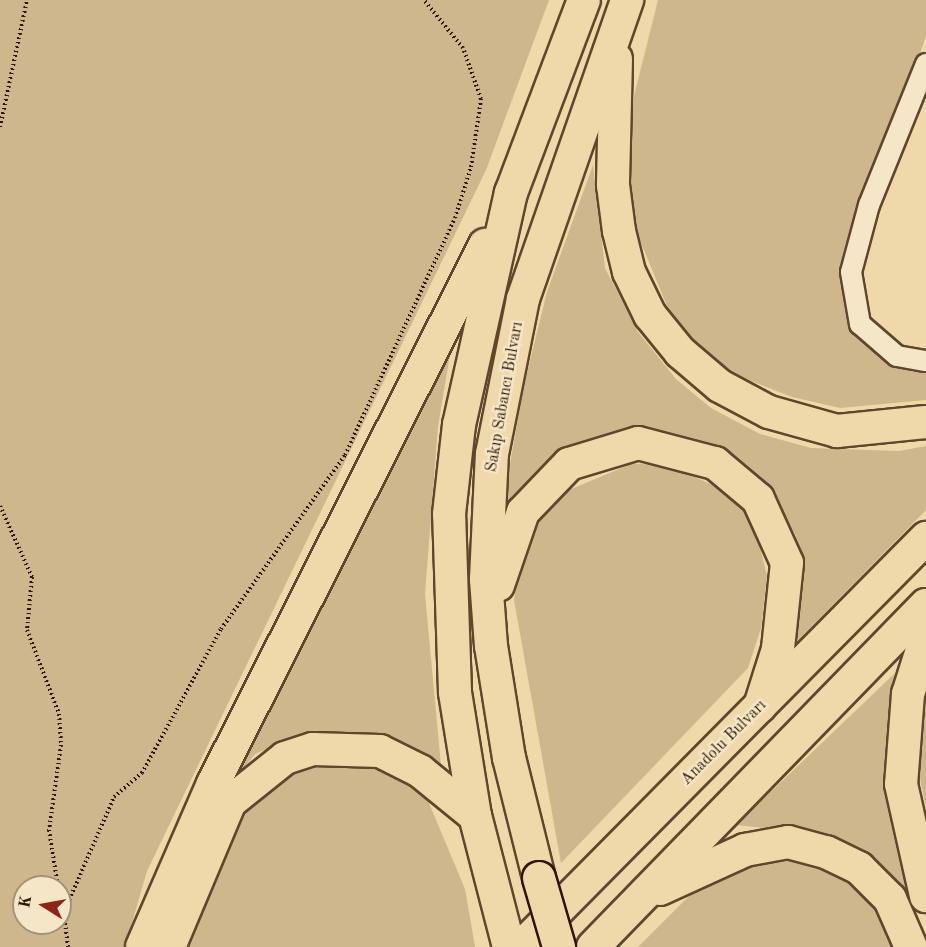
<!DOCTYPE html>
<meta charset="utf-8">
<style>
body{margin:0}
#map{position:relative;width:926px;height:947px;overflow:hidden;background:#efd8a9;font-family:"Old Standard TT",serif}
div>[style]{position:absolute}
.green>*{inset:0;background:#ceb78d}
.path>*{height:4px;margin-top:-2px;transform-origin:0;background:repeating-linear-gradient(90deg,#2d1703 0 1.5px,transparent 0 4.5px)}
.roads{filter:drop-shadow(2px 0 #5e472c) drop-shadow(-2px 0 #5e472c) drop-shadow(0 2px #5e472c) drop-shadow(0 -2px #5e472c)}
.minor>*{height:20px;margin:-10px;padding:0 10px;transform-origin:10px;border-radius:10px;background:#f5e6c7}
.primary>*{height:32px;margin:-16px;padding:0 16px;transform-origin:16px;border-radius:16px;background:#efd8a9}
.bridges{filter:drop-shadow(2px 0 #2d1703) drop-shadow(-2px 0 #2d1703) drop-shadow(0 2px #2d1703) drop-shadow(0 -2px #2d1703)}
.primary-bridge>*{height:32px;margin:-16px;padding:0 16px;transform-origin:16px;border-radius:16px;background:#efd8a9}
span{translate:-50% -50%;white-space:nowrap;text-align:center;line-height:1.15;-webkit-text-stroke:5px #f5e6c7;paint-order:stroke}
.street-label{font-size:16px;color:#2d1703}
.north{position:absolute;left:12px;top:875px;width:60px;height:60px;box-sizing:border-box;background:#f5e6c7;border:2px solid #a59379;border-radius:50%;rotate:281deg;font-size:16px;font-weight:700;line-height:24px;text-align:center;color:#2d1703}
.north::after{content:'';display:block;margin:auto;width:21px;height:27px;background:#8f2418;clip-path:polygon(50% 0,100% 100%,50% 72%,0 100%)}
</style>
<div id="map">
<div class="green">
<div style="clip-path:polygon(evenodd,0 0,549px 0,486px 170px,147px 871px,125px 947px,0 947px,0 0,24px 887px,60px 887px,60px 923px,24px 923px,24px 887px)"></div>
<div style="clip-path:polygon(658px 0,926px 0,926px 36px,845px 268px,855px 326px,879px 358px,913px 372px,926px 371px,926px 400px,840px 408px,792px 397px,736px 375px,700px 349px,667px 306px,625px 204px,627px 124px)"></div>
<div style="clip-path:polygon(593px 165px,605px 268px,638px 332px,676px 379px,711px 408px,760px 434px,811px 448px,899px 451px,926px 446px,926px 510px,796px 642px,802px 580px,796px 536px,761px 477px,728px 454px,636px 433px,596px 439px,556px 455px,502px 511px,523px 389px,547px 292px)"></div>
<div style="clip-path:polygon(457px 313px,438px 426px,425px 594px,441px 766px,429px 768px,364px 736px,306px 732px,255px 754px,223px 794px)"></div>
<div style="clip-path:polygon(665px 463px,736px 496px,755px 527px,767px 576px,761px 628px,748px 668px,561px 863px,514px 600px,519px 565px,545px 509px,569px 490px,631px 464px)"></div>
<div style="clip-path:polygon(894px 674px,886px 759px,919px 947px,898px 892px,863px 852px,802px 832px,736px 825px)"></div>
<div style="clip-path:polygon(926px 703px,926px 807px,915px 754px)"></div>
<div style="clip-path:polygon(287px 760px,389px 767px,426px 796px,465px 889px,475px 947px,178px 947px,224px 829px)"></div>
<div style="clip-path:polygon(753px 857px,820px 857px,863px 887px,893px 929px,897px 947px,638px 947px,688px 897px)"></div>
</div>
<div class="path">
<div style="left:0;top:127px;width:130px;rotate:-78deg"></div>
<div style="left:0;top:506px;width:78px;rotate:65.7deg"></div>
<div style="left:32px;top:577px;width:53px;rotate:95.4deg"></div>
<div style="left:27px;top:630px;width:90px;rotate:69.1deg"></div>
<div style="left:59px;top:714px;width:31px;rotate:86deg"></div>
<div style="left:61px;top:745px;width:86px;rotate:98deg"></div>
<div style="left:49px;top:830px;width:58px;rotate:81deg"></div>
<div style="left:60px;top:897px;width:14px;rotate:78deg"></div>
<div style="left:68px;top:947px;width:35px;rotate:-97deg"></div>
<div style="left:64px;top:912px;width:125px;rotate:-66.5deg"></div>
<div style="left:114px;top:797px;width:37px;rotate:-41deg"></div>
<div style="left:142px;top:773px;width:164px;rotate:-61.3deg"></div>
<div style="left:221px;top:629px;width:214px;rotate:-54.5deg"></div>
<div style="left:345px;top:455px;width:261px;rotate:-65.1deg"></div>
<div style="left:455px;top:218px;width:53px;rotate:-72.6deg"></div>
<div style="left:471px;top:167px;width:69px;rotate:-81.6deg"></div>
<div style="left:481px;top:99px;width:54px;rotate:-109.4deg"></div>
<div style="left:463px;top:48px;width:62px;rotate:-129.1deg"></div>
</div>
<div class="roads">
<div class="minor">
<div style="left:926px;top:64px;width:152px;rotate:112deg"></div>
<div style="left:869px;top:205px;width:69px;rotate:105deg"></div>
<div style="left:851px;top:272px;width:53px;rotate:80.2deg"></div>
<div style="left:860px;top:324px;width:49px;rotate:40.9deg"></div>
<div style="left:897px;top:356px;width:29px;rotate:10deg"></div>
</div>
<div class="primary">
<div style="left:616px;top:59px;width:126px;rotate:91.4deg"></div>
<div style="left:613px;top:185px;width:46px;rotate:82.6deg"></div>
<div style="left:619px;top:231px;width:42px;rotate:76.3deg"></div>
<div style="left:629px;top:272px;width:48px;rotate:64deg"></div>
<div style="left:650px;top:315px;width:48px;rotate:51deg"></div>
<div style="left:680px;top:352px;width:52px;rotate:40.4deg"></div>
<div style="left:720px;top:386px;width:55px;rotate:28deg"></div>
<div style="left:769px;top:412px;width:71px;rotate:15.6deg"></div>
<div style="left:837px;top:431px;width:89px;rotate:-5.8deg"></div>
<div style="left:498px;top:585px;width:77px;rotate:-71.1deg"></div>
<div style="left:523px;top:512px;width:66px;rotate:-46.2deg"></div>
<div style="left:569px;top:464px;width:72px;rotate:-16.9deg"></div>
<div style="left:638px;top:443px;width:80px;rotate:14.6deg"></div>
<div style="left:715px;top:463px;width:56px;rotate:39.9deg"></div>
<div style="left:758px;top:499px;width:70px;rotate:65.6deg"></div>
<div style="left:787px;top:563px;width:86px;rotate:96deg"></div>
<div style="left:778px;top:649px;width:60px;rotate:107.5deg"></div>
<div style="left:926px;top:637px;width:60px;rotate:107.5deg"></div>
<div style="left:908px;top:694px;width:90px;rotate:94.4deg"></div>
<div style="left:901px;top:784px;width:115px;rotate:77.4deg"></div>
<div style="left:539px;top:878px;width:124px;rotate:-104deg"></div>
<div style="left:509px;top:758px;width:113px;rotate:-99.1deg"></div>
<div style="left:491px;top:646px;width:67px;rotate:-94.3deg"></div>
<div style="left:486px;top:579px;width:125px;rotate:-87.3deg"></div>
<div style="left:492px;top:454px;width:158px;rotate:-78.7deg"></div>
<div style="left:523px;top:299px;width:317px;rotate:-70.8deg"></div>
<div style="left:660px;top:889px;width:94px;rotate:-24.6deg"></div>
<div style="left:745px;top:850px;width:44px;rotate:-10.5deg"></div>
<div style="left:788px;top:842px;width:39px;rotate:15deg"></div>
<div style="left:826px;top:852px;width:37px;rotate:26deg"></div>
<div style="left:859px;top:868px;width:44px;rotate:45deg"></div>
<div style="left:890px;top:899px;width:52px;rotate:66.4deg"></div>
<div style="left:142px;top:947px;width:178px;rotate:-66.5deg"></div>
<div style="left:213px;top:784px;width:604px;rotate:-63.22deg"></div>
<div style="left:169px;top:947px;width:157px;rotate:-67.2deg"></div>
<div style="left:230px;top:802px;width:70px;rotate:-38.7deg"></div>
<div style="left:285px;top:758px;width:29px;rotate:-18deg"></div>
<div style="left:313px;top:749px;width:67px;rotate:1.7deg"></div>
<div style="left:380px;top:751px;width:45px;rotate:26.6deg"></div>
<div style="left:420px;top:771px;width:71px;rotate:39.3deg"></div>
<div style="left:509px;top:947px;width:135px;rotate:-104.5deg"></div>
<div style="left:475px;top:816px;width:126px;rotate:-99.2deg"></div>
<div style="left:455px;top:692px;width:178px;rotate:-91.9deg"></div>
<div style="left:449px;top:514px;width:90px;rotate:-83.6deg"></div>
<div style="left:459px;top:425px;width:238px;rotate:-77.4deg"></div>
<div style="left:511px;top:193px;width:206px;rotate:-69.3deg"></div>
<div style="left:521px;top:947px;width:576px;rotate:-45.28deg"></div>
<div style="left:593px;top:947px;width:477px;rotate:-45.8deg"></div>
</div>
</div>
<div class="bridges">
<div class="primary-bridge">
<div style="left:539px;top:878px;width:72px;rotate:73.8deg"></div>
</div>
</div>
<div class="street-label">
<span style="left:505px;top:397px;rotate:-80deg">Sakıp Sabancı Bulvarı</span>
<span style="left:724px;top:743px;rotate:-45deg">Anadolu Bulvarı</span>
</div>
<div class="north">K</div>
</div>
